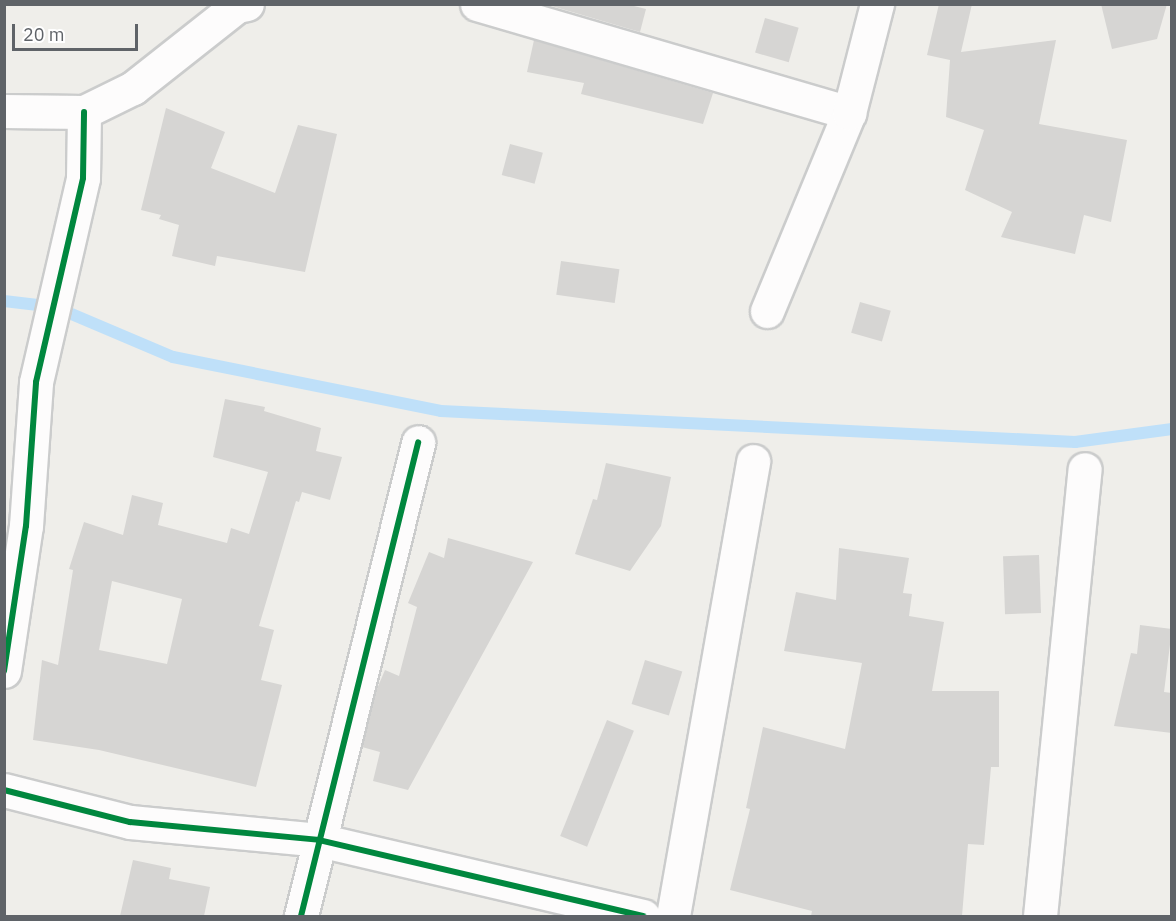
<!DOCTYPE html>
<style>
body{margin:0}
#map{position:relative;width:1176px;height:921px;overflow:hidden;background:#efeeea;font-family:"IBM Plex Sans",sans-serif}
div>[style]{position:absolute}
.stream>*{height:12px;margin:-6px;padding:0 6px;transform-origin:6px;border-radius:6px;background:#bfe0f9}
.building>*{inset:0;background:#d6d5d3;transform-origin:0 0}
.roads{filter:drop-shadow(2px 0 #cbcccc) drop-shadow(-2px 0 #cbcccc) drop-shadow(0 2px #cbcccc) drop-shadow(0 -2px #cbcccc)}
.minor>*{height:33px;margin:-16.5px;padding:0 16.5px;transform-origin:16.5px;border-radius:16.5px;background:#fdfcfc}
.cycleway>*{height:6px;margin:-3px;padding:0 3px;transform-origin:3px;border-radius:3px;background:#00873e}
span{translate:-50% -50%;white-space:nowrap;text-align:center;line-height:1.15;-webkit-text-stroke:6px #fff;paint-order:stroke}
.frame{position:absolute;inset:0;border:6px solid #5f6368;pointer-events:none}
.scale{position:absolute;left:12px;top:24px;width:126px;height:27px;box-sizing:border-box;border:3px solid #5f6368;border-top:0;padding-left:8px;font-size:18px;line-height:21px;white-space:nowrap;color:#5f6368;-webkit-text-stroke:4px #fff;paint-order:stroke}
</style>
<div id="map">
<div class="stream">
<div style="left:4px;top:301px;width:51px;rotate:6.7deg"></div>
<div style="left:55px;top:307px;width:128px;rotate:23deg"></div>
<div style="left:173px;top:357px;width:273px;rotate:11.4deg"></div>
<div style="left:441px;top:411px;width:635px;rotate:2.8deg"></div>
<div style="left:1075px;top:442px;width:98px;rotate:-7.6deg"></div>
</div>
<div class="building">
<div style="clip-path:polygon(545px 4px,626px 4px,646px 9px,640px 32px)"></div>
<div style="clip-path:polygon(939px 4px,972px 4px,961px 52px,1056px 40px,1039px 124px,1127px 140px,1111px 222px,1084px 215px,1075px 254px,1001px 237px,1012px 212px,965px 190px,984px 130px,946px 117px,950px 60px,927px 55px)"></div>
<div style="clip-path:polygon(1101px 4px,1167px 4px,1157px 39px,1112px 49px)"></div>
<div style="left:765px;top:18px;width:35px;height:36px;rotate:16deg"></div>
<div style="clip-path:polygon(534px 40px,713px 93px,703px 124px,581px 94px,584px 83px,527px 72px)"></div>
<div style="clip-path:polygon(166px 108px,225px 132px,211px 168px,275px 193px,298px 125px,337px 134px,305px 272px,217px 256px,215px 266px,172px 256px,179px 225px,159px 219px,161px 215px,141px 210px)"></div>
<div style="left:510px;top:144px;width:34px;height:32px;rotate:15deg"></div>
<div style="left:561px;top:261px;width:59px;height:34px;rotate:8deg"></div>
<div style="left:860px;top:302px;width:32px;height:32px;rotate:16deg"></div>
<div style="clip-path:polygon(evenodd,225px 399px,265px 407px,264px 411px,321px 428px,316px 451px,342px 457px,330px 500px,302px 492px,299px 502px,296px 501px,259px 626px,274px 630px,261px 680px,282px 685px,256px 787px,99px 750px,33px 740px,42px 660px,58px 665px,73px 570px,69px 569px,84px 522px,123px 535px,132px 495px,163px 503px,158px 525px,227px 543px,231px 528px,249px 534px,268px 472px,213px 457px,225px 399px,112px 581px,182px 599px,167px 664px,99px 650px,112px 581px)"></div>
<div style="clip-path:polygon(606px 463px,671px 477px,661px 526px,630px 571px,575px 554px,593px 499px,597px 500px)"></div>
<div style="clip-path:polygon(448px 538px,533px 562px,408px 790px,373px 781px,380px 752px,362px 747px,376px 691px,385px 670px,399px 676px,417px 607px,408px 603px,429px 552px,444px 558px)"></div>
<div style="clip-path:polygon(839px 548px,909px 558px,903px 593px,912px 594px,909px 616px,944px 622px,932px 691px,999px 691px,999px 767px,991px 767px,984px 845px,968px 844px,962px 916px,811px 916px,812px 911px,730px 890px,750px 809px,746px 808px,763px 727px,845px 749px,862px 663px,784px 651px,796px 592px,836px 600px)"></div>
<div style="left:1039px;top:555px;width:58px;height:36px;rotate:88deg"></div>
<div style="clip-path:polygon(1140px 625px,1172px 629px,1164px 692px,1172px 693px,1172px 733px,1114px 726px,1131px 653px,1137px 654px)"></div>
<div style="left:645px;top:660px;width:39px;height:46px;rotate:17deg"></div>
<div style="left:607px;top:720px;width:29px;height:125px;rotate:22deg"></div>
<div style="clip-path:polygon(133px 860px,171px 868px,169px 879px,210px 887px,204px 916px,120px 916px)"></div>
</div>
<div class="roads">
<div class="minor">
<div style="left:477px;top:4px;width:388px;rotate:16.3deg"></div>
<div style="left:4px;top:111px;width:80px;rotate:0.7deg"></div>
<div style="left:84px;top:112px;width:55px;rotate:-26.1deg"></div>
<div style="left:133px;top:88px;width:132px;rotate:-38.3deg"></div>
<div style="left:237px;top:6px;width:10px;rotate:-11deg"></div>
<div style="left:767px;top:311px;width:214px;rotate:-67.5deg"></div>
<div style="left:849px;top:113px;width:113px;rotate:-75.6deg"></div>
<div style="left:4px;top:671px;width:147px;rotate:-81.4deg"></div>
<div style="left:26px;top:526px;width:144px;rotate:-86deg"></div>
<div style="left:36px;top:382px;width:209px;rotate:-77deg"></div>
<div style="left:83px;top:178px;width:66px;rotate:-89.1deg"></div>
<div style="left:4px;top:790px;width:130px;rotate:14.3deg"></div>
<div style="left:130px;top:822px;width:190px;rotate:5.4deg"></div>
<div style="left:319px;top:840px;width:333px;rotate:13.2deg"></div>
<div style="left:301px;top:916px;width:488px;rotate:-76.1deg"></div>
<div style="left:673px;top:916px;width:462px;rotate:-80deg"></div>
<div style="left:1040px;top:916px;width:449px;rotate:-84.3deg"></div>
</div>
</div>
<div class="cycleway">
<div style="left:4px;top:671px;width:147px;rotate:-81.4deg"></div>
<div style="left:26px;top:526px;width:144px;rotate:-86deg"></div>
<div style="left:36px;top:382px;width:209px;rotate:-77deg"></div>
<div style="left:83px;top:178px;width:66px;rotate:-89.1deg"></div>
<div style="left:4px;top:790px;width:130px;rotate:14.3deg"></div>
<div style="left:130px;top:822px;width:190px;rotate:5.4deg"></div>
<div style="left:319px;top:840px;width:333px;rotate:13.2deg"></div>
<div style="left:301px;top:916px;width:488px;rotate:-76.1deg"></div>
</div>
<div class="frame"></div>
<div class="scale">20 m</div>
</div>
